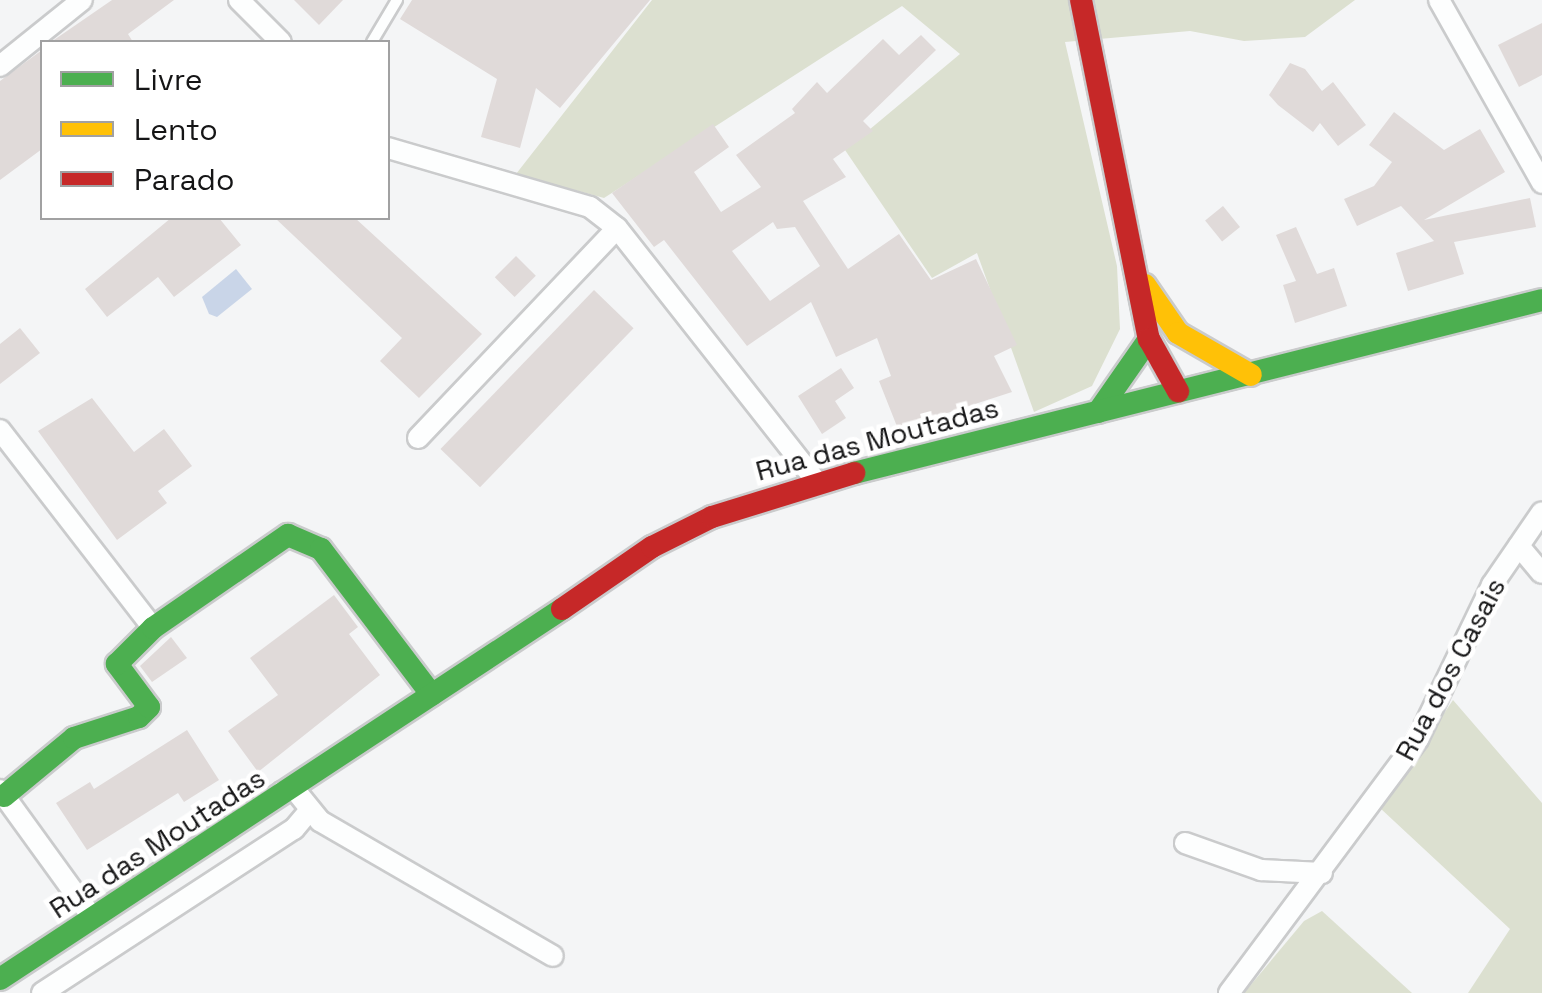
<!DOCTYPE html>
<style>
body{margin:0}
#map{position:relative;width:1542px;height:993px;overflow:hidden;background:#f4f5f6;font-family:"Space Grotesk",sans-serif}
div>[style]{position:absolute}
.green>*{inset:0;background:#dce0d0}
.water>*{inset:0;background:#c9d5e8}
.building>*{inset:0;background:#e0dad9;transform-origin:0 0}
.roads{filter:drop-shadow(2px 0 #cacbcc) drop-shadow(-2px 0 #cacbcc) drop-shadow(0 2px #cacbcc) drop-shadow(0 -2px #cacbcc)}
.lane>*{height:10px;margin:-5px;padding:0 5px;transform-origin:5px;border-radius:5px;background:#fdfefe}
.street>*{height:20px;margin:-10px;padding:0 10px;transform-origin:10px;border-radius:10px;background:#fdfefe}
.fast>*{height:22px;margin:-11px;padding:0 11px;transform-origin:11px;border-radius:11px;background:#4caf50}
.slow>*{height:22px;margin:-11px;padding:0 11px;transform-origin:11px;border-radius:11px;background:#ffc107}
.jam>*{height:22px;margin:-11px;padding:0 11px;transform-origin:11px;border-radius:11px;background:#c62828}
span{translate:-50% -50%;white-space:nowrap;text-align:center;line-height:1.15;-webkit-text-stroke:9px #fff;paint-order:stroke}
.street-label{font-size:28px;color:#151516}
.legend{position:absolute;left:40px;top:40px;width:350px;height:180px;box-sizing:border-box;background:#fff;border:2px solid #a1a1a2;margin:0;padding:12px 18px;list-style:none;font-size:30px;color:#151516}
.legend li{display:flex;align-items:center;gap:20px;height:50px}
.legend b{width:50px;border:2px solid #a1a1a2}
</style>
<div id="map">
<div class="green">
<div style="clip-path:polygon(652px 0,1355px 0,1305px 37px,1244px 41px,1190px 31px,1065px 42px,1117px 266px,1120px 329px,1092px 386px,1034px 412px,977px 253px,932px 278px,845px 150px,960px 54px,902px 6px,604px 198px,516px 174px)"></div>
<div style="clip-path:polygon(1453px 700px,1542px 803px,1542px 993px,1468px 993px,1510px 929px,1380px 808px)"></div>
<div style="clip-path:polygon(1322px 911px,1412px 993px,1244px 993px,1304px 921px)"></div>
</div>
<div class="water">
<div style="clip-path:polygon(236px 269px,252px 289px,217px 317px,209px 314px,202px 297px)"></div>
</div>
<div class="building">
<div style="clip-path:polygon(112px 0,174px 0,128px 34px,133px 42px,51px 42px)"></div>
<div style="clip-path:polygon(294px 0,343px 0,319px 25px)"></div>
<div style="clip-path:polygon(412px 0,650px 0,560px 108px,536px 88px,520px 148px,481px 137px,497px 79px,400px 19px)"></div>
<div style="clip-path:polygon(1542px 23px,1542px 75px,1519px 87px,1498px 45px)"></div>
<div style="clip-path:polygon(evenodd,921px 35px,936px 50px,863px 121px,873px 131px,833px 159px,846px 177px,803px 201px,848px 269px,899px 234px,931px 280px,976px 259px,1017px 345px,994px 356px,1012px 392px,898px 429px,879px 381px,891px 376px,877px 338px,836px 357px,811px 302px,747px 346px,664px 240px,654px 247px,612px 193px,713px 124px,729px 147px,694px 172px,721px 212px,761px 187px,736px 155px,795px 113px,792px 109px,817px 82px,827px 93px,883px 39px,899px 55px,921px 35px,773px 222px,777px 229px,795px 227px,820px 266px,770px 301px,732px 251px,773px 222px)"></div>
<div style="clip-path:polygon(42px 50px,42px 149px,0 180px,0 81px)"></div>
<div style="clip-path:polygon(1290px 63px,1305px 69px,1322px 91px,1333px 82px,1366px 125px,1338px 146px,1320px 123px,1313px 132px,1278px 105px,1269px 95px)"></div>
<div style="clip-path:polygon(1394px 112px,1444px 150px,1480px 129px,1505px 172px,1424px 220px,1530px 198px,1536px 227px,1454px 242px,1464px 274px,1408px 291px,1396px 253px,1434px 241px,1401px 206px,1357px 226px,1344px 199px,1374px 186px,1392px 162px,1369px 145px)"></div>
<div style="left:1223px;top:206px;width:27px;height:23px;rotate:51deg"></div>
<div style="clip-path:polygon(171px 218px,219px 218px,241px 245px,174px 297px,158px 277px,107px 317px,85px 289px)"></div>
<div style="clip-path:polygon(275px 218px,355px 218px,482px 334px,419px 398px,380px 361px,402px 338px)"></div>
<div style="clip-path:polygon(1296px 227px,1317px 274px,1334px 268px,1347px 306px,1295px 323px,1283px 285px,1296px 281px,1276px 235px)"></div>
<div style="left:516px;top:256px;width:28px;height:30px;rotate:45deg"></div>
<div style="left:594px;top:290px;width:55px;height:221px;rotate:44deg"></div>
<div style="clip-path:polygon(20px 328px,40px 353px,0 384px,0 344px)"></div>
<div style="clip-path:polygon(841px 368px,854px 388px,835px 401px,846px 418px,822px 434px,798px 396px)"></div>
<div style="clip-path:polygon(92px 398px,134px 452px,164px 429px,192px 466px,158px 491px,167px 503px,117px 540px,38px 431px)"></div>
<div style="clip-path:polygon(334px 595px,358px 627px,349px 634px,380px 675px,258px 772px,228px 731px,278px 695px,250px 658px)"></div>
<div style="clip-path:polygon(171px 637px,187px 658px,152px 682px,140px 666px)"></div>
<div style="clip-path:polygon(187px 730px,219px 780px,184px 802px,178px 793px,87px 850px,56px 803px,90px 782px,94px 789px)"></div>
</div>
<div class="roads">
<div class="lane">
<div style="left:372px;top:42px;width:49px;rotate:-59.2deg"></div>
</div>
<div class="street">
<div style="left:239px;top:0;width:59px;rotate:45deg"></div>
<div style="left:1439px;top:0;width:210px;rotate:60.6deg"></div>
<div style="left:0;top:66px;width:105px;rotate:-38.8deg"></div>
<div style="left:388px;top:148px;width:210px;rotate:16.3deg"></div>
<div style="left:590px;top:207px;width:34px;rotate:38deg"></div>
<div style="left:617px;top:228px;width:323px;rotate:51.8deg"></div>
<div style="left:0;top:430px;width:250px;rotate:52.3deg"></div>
<div style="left:418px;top:438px;width:289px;rotate:-46.5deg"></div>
<div style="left:1519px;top:546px;width:35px;rotate:50deg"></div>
<div style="left:0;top:790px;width:147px;rotate:54.1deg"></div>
<div style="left:282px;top:792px;width:13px;rotate:-9deg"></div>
<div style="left:295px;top:790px;width:40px;rotate:51deg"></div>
<div style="left:320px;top:821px;width:269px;rotate:30.1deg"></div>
<div style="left:1185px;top:843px;width:81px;rotate:19.6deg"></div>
<div style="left:1261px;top:870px;width:61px;rotate:2.8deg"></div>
<div style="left:42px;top:993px;width:301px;rotate:-33.1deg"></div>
<div style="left:294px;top:829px;width:25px;rotate:-50deg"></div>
<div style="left:1229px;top:993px;width:317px;rotate:-53.3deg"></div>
<div style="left:1418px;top:739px;width:171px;rotate:-64.3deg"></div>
<div style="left:1492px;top:585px;width:88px;rotate:-55.6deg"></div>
</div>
<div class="fast">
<div style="left:1098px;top:412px;width:89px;rotate:-55.1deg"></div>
<div style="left:854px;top:473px;width:709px;rotate:-14.11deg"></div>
<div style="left:4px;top:796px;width:91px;rotate:-39.6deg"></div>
<div style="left:74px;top:738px;width:68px;rotate:-17.9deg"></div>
<div style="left:139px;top:717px;width:14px;rotate:-45deg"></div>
<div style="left:149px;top:707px;width:54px;rotate:-126.7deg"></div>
<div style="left:117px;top:664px;width:51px;rotate:-45deg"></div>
<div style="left:153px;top:628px;width:164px;rotate:-34.6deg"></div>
<div style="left:288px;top:535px;width:36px;rotate:23deg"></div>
<div style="left:321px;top:549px;width:183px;rotate:52.8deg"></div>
<div style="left:0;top:979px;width:673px;rotate:-33.36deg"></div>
</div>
<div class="slow">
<div style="left:1145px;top:285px;width:58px;rotate:55.5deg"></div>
<div style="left:1178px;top:333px;width:84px;rotate:29.9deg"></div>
</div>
<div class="jam">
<div style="left:1081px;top:0;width:346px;rotate:78.7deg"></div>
<div style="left:1149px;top:339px;width:60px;rotate:60.9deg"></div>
<div style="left:562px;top:609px;width:109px;rotate:-34.6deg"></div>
<div style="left:652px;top:547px;width:67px;rotate:-26.6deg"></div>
<div style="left:712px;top:517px;width:149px;rotate:-17.2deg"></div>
</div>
</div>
<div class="street-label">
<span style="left:877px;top:439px;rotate:-15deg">Rua das Moutadas</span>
<span style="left:1450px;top:669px;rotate:-62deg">Rua dos Casais</span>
<span style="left:157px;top:843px;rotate:-33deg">Rua das Moutadas</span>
</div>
<ul class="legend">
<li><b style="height:12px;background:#4caf50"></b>Livre</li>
<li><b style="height:12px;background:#ffc107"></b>Lento</li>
<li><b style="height:12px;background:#c62828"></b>Parado</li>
</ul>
</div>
